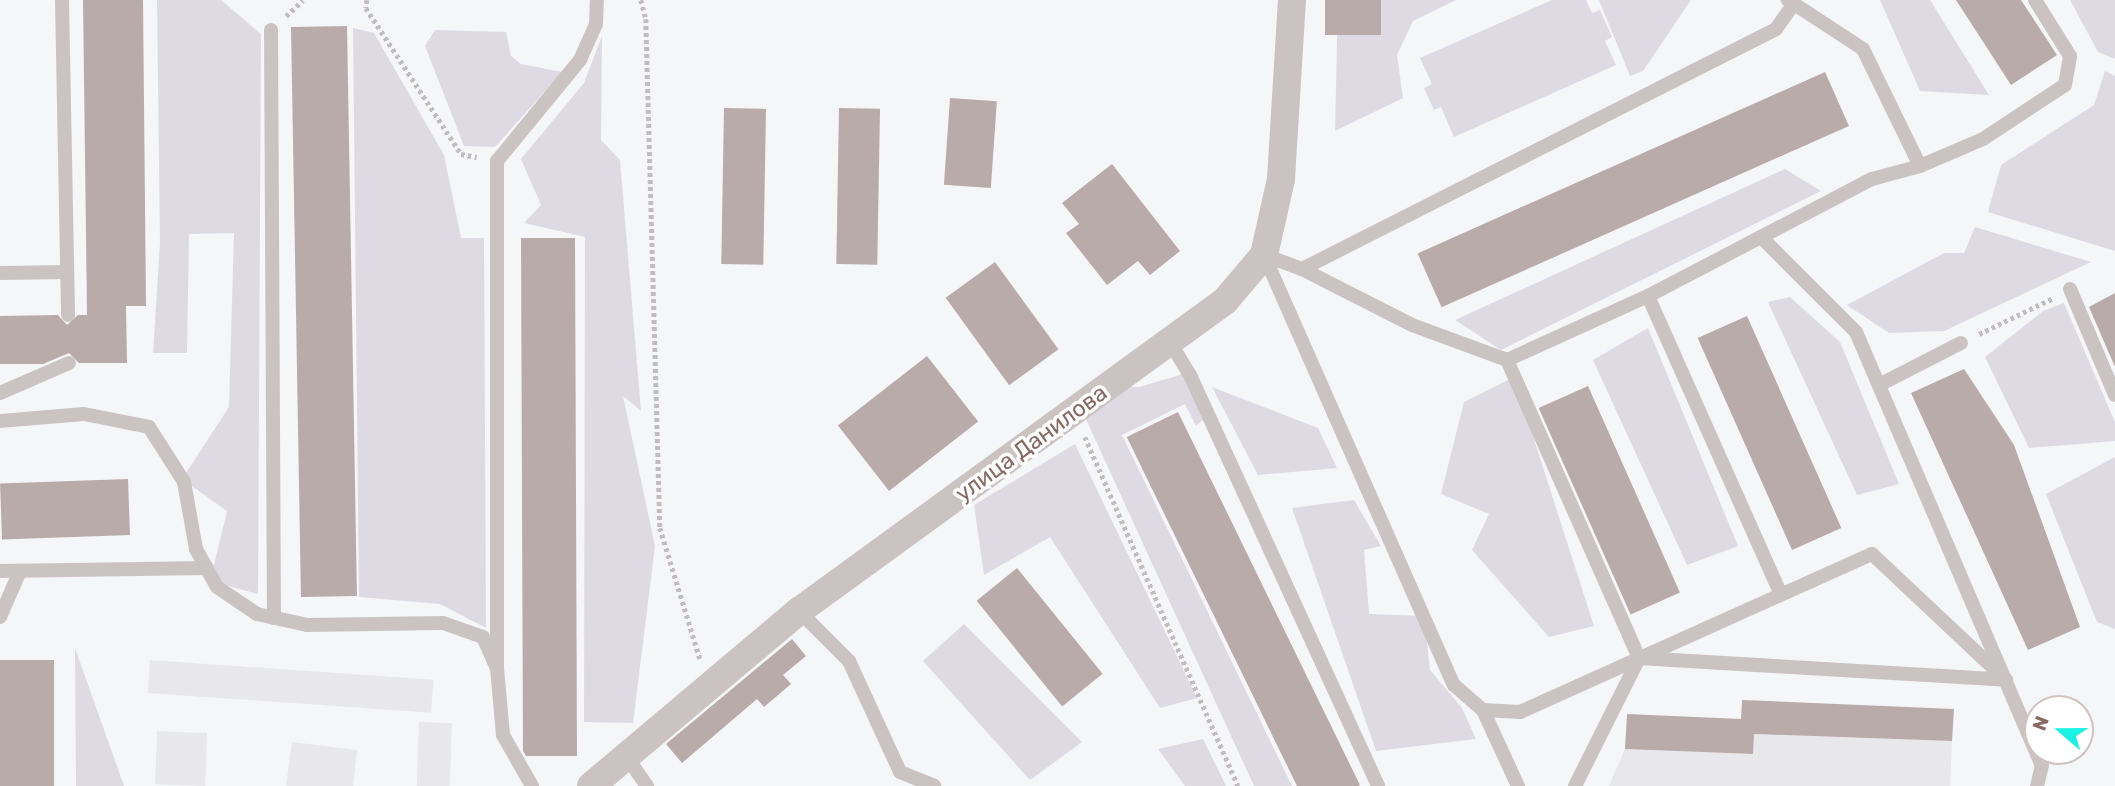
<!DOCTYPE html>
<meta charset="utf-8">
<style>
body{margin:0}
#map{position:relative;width:2115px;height:786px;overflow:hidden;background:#f5f6f8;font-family:Rubik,sans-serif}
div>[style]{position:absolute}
.built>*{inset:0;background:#e8e7e9;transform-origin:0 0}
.green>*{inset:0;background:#dddae4}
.building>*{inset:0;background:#b9aba9;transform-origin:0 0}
.path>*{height:4.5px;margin-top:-2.25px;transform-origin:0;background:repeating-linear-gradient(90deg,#c2bdbc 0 3.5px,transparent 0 7px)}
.lane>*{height:14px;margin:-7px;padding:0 7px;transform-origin:7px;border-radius:7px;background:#cbc3c2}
.street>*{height:28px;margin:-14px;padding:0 14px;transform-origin:14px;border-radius:14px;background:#cbc3c2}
span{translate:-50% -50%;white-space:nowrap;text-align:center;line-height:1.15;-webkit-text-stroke:7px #fff;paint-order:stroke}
.street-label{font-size:23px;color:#886964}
.north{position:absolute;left:2024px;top:695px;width:70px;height:70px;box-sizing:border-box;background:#fff;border:2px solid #cfc3c1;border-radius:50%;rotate:290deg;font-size:19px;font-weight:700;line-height:28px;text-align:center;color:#886964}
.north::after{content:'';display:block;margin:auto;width:24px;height:32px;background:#1af3e4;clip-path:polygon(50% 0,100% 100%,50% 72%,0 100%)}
</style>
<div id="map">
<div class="built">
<div style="left:150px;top:660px;width:284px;height:33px;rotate:4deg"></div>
<div style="left:419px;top:722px;width:33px;height:64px;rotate:2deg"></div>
<div style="left:207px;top:733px;width:53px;height:50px;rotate:92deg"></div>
<div style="clip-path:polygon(1754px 734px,1952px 741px,1950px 786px,1609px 786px,1625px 749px,1753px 754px)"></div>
<div style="clip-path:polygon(292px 742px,357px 750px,353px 786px,286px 786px)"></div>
</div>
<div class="green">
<div style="clip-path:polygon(157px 0,221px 0,261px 34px,258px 594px,210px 581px,227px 511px,182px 479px,229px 407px,234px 233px,189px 234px,187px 353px,153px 353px,160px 243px)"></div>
<div style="clip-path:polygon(1338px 0,1456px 0,1413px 21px,1397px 55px,1403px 98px,1335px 131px)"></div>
<div style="clip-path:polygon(1552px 0,1586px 0,1592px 13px,1600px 10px,1612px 37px,1605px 41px,1616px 65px,1454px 137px,1441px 107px,1434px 110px,1424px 88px,1432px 84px,1420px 58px)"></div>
<div style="clip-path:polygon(1599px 0,1691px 0,1643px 71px,1630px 76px)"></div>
<div style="clip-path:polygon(1880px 0,1930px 0,1989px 95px,1920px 91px)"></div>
<div style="clip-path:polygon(2070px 0,2115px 0,2115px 59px,2098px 52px)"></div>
<div style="clip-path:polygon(353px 28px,374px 33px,444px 155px,461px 238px,484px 238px,486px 628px,440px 604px,359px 597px)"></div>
<div style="clip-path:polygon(435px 30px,506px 32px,511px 56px,521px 64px,562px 72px,495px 147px,464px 146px,425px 46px)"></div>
<div style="clip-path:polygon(602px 36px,601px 140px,620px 160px,641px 411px,623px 396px,655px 546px,633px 723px,584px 722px,585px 237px,524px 223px,541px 205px,521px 159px,584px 83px)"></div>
<div style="clip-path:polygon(2105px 71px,2115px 76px,2115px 251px,1988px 212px,2001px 165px,2094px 105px)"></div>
<div style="clip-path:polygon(1785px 169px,1821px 191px,1501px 350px,1455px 320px)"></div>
<div style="clip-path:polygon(1975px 227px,2091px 262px,1944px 331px,1889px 333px,1847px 305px,1944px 253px,1964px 253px)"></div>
<div style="clip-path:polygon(1790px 297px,1840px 342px,1899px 484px,1857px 495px,1768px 302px)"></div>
<div style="clip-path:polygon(2064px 303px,2115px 422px,2115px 441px,2029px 448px,1985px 357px,2043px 311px)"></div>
<div style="clip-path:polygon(1648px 328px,1738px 546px,1687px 565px,1593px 360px)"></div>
<div style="clip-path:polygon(1183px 374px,1205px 418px,1196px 426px,1185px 404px,1122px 435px,1292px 786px,1254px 786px,1085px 417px,1123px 387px,1139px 387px)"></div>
<div style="clip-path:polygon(1514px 377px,1594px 626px,1549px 637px,1472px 550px,1489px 514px,1441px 494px,1464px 402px)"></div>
<div style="clip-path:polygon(1212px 387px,1318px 428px,1337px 468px,1258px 475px)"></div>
<div style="clip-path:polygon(1075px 444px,1197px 698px,1160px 708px,1050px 537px,984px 575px,974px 505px)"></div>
<div style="clip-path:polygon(2115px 457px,2115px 629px,2097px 622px,2046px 494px)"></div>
<div style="clip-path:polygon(1354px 500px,1381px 546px,1364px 550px,1369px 614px,1424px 616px,1430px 670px,1462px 708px,1476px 739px,1376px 751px,1292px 508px)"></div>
<div style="clip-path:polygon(964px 624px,1082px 742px,1030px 780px,923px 661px)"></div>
<div style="clip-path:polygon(75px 648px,124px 786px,76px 786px)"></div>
<div style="clip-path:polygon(1203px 739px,1226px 786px,1185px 786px,1158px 749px)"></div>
</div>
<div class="building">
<div style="clip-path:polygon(83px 0,143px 0,146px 306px,126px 306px,127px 363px,79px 363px,69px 353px,43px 364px,0 364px,0 316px,58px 315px,67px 325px,78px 315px,87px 315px)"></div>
<div style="left:1325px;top:0;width:56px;height:35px"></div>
<div style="clip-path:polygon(1956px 0,2021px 0,2057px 55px,2011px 85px)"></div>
<div style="left:347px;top:26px;width:570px;height:56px;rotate:89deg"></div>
<div style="left:1825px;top:72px;width:59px;height:446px;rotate:66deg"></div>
<div style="left:950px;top:98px;width:47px;height:87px;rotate:4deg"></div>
<div style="left:724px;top:108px;width:42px;height:156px;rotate:1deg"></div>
<div style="left:839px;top:108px;width:41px;height:156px;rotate:1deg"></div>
<div style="clip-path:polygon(1112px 164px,1180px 251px,1150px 275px,1138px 261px,1107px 285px,1066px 233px,1079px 224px,1062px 203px)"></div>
<div style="clip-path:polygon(521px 238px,575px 238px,577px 756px,526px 756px,523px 751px)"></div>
<div style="left:995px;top:262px;width:108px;height:61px;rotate:54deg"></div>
<div style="clip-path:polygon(2115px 293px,2115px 367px,2089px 307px)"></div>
<div style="left:1747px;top:316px;width:232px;height:54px;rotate:66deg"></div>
<div style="left:927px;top:356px;width:83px;height:113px;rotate:52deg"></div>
<div style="clip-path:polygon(1964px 369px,2014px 445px,2080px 627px,2028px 650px,1911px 393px)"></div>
<div style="left:1588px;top:386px;width:226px;height:54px;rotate:66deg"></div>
<div style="left:1178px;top:412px;width:415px;height:57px;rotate:64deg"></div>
<div style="left:128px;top:479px;width:56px;height:128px;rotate:88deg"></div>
<div style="left:1017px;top:568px;width:136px;height:52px;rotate:51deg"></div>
<div style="clip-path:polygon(792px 639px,806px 656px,783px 675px,791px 684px,764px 707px,757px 699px,682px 763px,666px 744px)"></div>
<div style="left:0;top:660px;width:54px;height:126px"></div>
<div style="clip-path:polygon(1742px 700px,1954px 709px,1952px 741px,1754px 734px,1753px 754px,1625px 749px,1627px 714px,1741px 719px)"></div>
</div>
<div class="path">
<div style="left:367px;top:0;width:8px;rotate:97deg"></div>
<div style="left:366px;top:8px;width:174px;rotate:56.9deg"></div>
<div style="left:461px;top:154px;width:16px;rotate:11deg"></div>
<div style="left:641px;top:0;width:20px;rotate:75deg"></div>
<div style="left:646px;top:19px;width:509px;rotate:88.42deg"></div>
<div style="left:660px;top:528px;width:137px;rotate:73deg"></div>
<div style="left:286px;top:16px;width:23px;rotate:-43deg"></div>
<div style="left:1979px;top:334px;width:82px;rotate:-25.9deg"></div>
<div style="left:1085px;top:437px;width:381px;rotate:66.3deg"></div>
</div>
<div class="lane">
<div style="left:62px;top:0;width:315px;rotate:88.9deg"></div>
<div style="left:271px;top:30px;width:588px;rotate:89.71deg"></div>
<div style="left:1920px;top:166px;width:69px;rotate:-23.2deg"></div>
<div style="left:1983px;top:139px;width:98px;rotate:-33.4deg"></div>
<div style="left:2065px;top:85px;width:29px;rotate:-80deg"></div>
<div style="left:2070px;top:56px;width:66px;rotate:-122deg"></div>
<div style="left:1761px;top:237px;width:134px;rotate:45deg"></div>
<div style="left:1856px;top:332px;width:471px;rotate:66.8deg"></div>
<div style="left:2042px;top:765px;width:22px;rotate:103deg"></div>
<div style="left:1264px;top:255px;width:40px;rotate:20.2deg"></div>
<div style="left:1302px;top:269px;width:123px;rotate:27deg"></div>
<div style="left:1412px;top:325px;width:101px;rotate:20.2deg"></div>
<div style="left:1507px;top:360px;width:155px;rotate:-24.4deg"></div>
<div style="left:1648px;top:296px;width:253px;rotate:-27.6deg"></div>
<div style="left:1872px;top:179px;width:50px;rotate:-15.2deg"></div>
<div style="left:1920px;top:166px;width:130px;rotate:-116deg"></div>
<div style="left:1863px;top:49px;width:90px;rotate:-146.8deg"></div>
<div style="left:1264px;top:255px;width:470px;rotate:66.2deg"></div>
<div style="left:1454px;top:685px;width:38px;rotate:41deg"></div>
<div style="left:1483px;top:710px;width:84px;rotate:65.3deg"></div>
<div style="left:1302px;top:269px;width:531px;rotate:-26.85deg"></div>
<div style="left:1776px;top:29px;width:29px;rotate:-55deg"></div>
<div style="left:0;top:273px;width:67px;rotate:-0.9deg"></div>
<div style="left:2070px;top:289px;width:115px;rotate:67deg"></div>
<div style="left:1648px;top:296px;width:325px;rotate:66deg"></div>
<div style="left:1170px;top:342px;width:39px;rotate:59deg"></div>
<div style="left:1190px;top:375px;width:452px;rotate:65.4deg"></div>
<div style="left:1507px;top:360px;width:326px;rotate:66.1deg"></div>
<div style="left:1639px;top:658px;width:368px;rotate:3.4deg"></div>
<div style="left:1879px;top:385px;width:92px;rotate:-27.1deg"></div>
<div style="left:0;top:393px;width:75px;rotate:-23.5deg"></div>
<div style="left:0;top:421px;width:84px;rotate:-4.8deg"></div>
<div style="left:84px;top:414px;width:66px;rotate:11.3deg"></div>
<div style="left:149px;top:427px;width:65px;rotate:57.5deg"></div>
<div style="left:184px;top:482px;width:68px;rotate:79.8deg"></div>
<div style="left:196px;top:549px;width:43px;rotate:61.1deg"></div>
<div style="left:217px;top:587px;width:48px;rotate:34deg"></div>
<div style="left:257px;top:614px;width:51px;rotate:12.4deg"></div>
<div style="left:307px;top:625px;width:136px;rotate:-0.8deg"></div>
<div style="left:443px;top:623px;width:42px;rotate:19.3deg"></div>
<div style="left:483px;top:637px;width:34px;rotate:66deg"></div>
<div style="left:497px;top:668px;width:67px;rotate:84.9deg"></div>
<div style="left:503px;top:735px;width:59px;rotate:60.4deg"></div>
<div style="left:0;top:571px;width:207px;rotate:-0.8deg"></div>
<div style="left:799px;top:611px;width:71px;rotate:45deg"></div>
<div style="left:849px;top:661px;width:122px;rotate:65.3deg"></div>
<div style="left:900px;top:772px;width:37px;rotate:22deg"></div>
<div style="left:0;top:617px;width:50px;rotate:-66.5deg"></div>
<div style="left:497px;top:664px;width:503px;rotate:-90deg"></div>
<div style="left:497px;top:161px;width:131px;rotate:-50.6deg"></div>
<div style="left:580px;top:60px;width:39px;rotate:-66deg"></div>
<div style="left:596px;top:24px;width:24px;rotate:-88deg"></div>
<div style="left:1483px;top:710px;width:37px;rotate:3deg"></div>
<div style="left:1520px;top:712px;width:386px;rotate:-24.2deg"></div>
<div style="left:1872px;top:554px;width:175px;rotate:43.2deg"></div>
<div style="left:626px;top:756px;width:37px;rotate:55deg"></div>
<div style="left:1575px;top:786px;width:143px;rotate:-63.4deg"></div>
</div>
<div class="street">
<div style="left:591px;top:786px;width:272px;rotate:-40.1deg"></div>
<div style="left:799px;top:611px;width:527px;rotate:-36.04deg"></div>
<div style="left:1225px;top:301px;width:60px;rotate:-49.7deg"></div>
<div style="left:1264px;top:255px;width:78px;rotate:-77.4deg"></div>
<div style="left:1281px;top:179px;width:179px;rotate:-86.5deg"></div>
</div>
<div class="street-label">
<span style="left:1031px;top:443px;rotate:-36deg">улица Данилова</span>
</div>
<div class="north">N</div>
</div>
